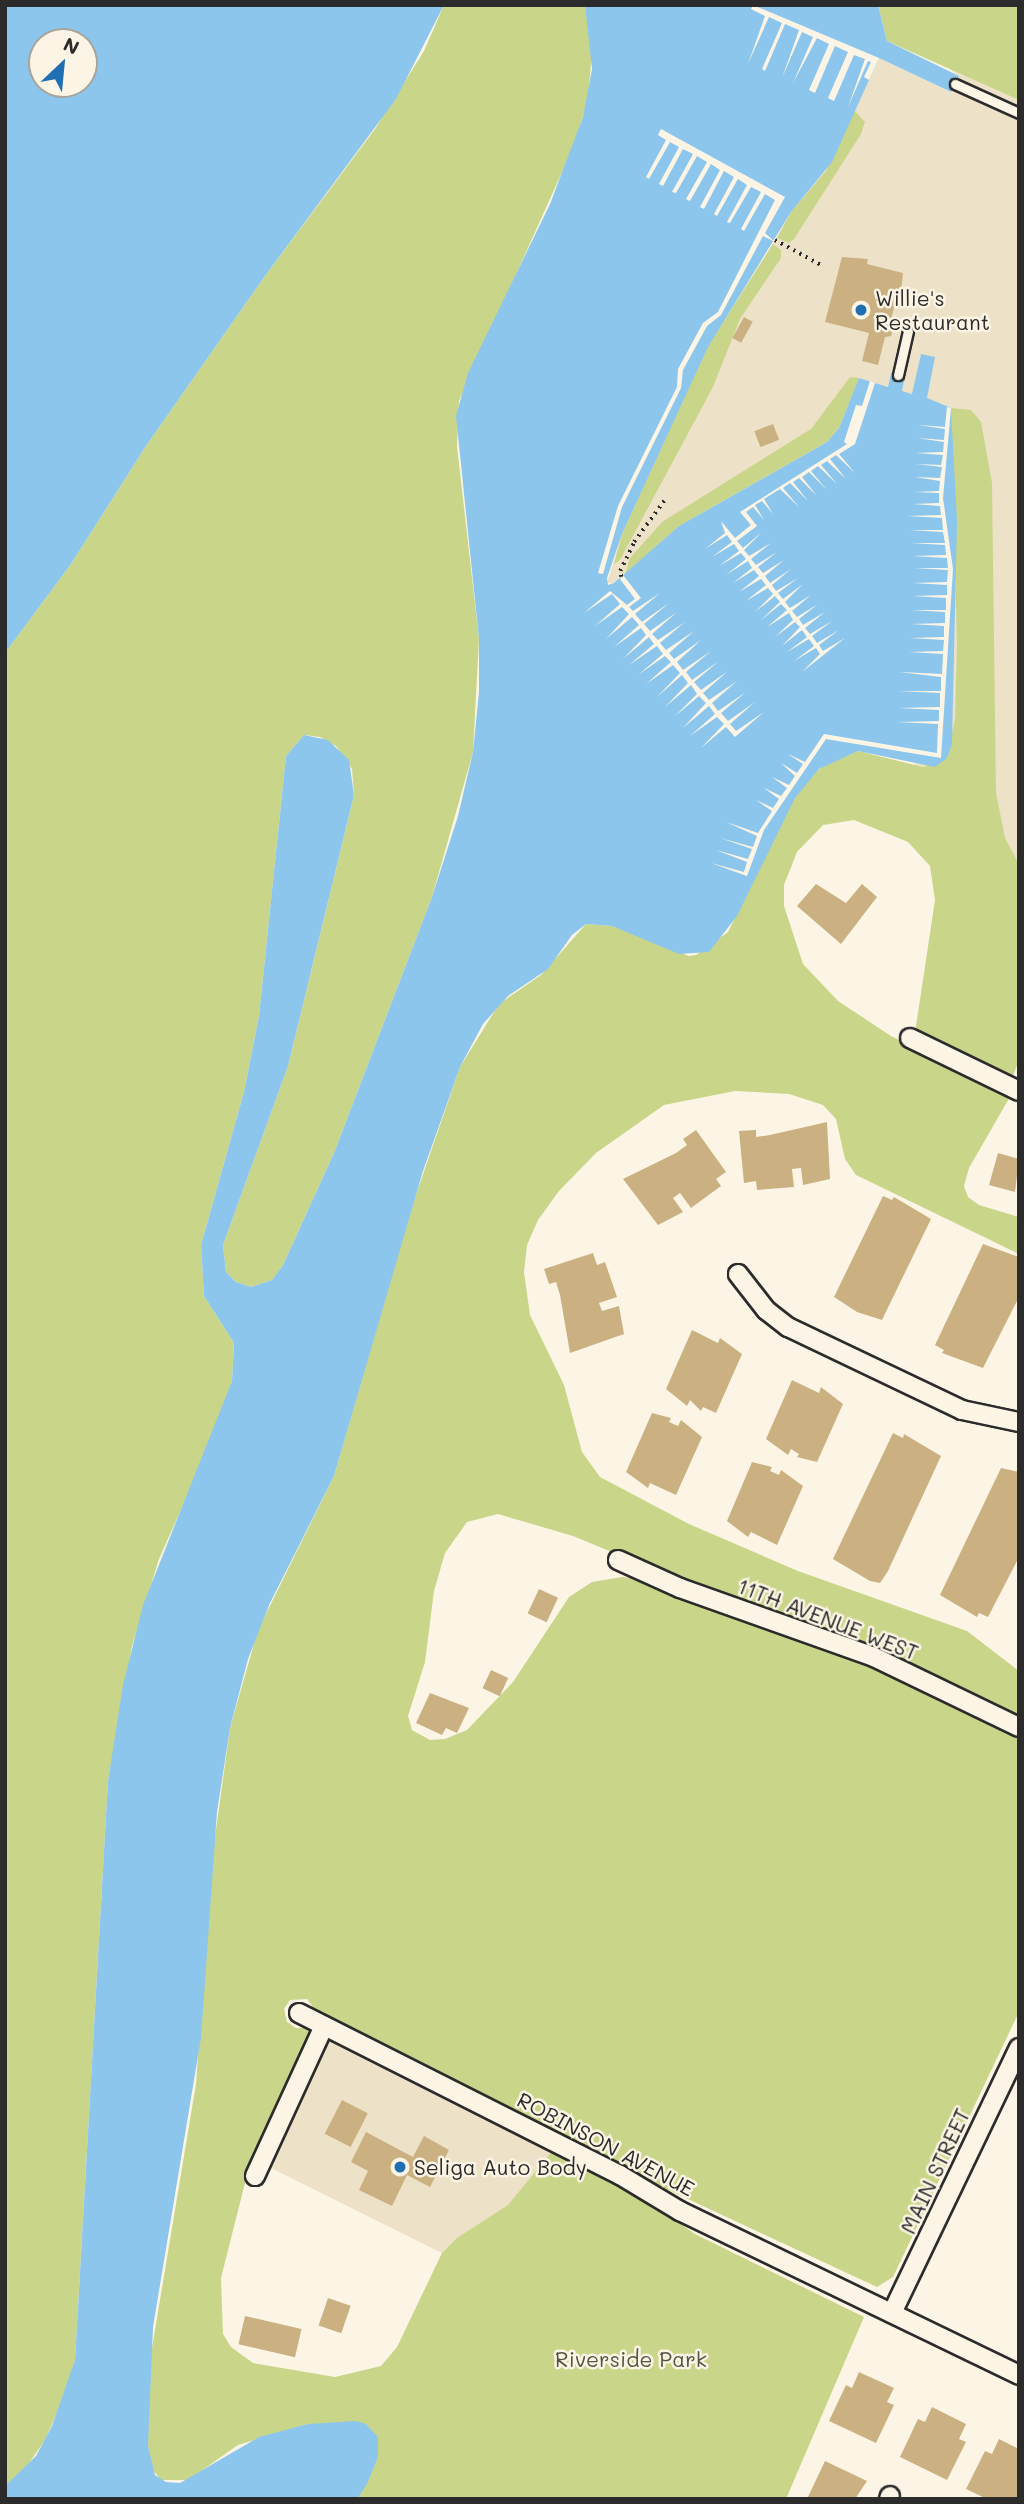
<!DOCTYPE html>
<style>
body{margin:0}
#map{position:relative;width:1024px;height:2504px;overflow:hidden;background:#fcf5e5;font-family:Mali,sans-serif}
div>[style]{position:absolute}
.built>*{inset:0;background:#ede1c7}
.green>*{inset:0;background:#c9d68a}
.water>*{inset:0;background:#8dc6ec}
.pier>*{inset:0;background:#fcf5e5}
.building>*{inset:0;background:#cbb181;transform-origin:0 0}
.path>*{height:3.5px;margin-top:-1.75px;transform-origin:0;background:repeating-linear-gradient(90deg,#2b2b2b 0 2px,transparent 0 7px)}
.roads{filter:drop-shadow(2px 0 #2b2b2b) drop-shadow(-2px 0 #2b2b2b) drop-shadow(0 2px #2b2b2b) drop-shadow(0 -2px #2b2b2b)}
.service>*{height:9px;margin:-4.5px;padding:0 4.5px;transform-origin:4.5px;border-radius:4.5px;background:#fcf5e5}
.minor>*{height:18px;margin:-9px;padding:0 9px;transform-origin:9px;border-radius:9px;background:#fcf5e5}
.dots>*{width:19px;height:19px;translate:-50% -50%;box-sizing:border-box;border:4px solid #fcf5e5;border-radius:50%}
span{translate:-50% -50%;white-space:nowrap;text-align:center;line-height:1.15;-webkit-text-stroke:5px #fcf5e5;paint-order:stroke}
.poi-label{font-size:21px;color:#2b2b2b}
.left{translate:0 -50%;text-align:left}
.street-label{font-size:21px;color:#2b2b2b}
.park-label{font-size:21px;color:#525643}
.frame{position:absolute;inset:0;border:7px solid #2b2b2b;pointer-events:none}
.north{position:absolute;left:28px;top:28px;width:70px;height:70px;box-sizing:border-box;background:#fcf5e5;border:2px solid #a8a49b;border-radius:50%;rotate:26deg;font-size:19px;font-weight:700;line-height:28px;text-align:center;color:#2b2b2b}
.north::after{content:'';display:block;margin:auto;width:24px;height:32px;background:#1f6fb2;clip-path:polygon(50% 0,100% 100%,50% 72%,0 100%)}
</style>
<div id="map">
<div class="built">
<div style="clip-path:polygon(878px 5px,1019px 33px,1019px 885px,915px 766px,927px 398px,921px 354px,913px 394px,902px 392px,905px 376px,891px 373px,888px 387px,859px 378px,847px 409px,655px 546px,614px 583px,607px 583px,622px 534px,682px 400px,791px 212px,832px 162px,879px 58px,950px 92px,958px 76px)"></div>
<div style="clip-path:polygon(333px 2040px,572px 2158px,510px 2287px,267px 2166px,325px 2043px)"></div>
</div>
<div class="green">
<div style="clip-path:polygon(444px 5px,585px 5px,592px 50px,588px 101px,572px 150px,459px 401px,457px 446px,479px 639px,473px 752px,432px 897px,334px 1153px,283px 1265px,272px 1280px,251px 1287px,236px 1282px,226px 1272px,223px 1245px,288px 1066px,354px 795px,352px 769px,336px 746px,320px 737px,304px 735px,286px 756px,259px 1016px,244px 1092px,201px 1245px,204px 1296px,234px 1343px,232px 1381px,222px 1417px,159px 1559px,132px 1646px,108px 1781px,75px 2360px,69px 2386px,45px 2440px,25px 2469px,5px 2486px,5px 653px,71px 564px,146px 446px,265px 276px,375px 129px,424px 51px)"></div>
<div style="clip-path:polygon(878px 5px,1019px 5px,1019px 100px,887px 41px)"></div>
<div style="clip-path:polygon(854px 110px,865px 122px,861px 134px,794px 239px,789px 243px,777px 238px,791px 212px,826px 171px)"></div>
<div style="clip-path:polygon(773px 244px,781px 250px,781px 258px,740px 319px,713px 387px,620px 560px,614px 564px,622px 534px,708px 346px)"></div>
<div style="clip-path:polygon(850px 377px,859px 378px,855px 389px,839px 428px,827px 442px,679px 526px,625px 574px,630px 558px,662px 522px,811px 429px)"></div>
<div style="clip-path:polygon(951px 408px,971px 410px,981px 422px,992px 483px,996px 793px,1005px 838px,1019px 864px,1019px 1060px,1011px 1081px,915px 1033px,935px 900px,930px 866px,908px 842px,854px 820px,823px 825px,797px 852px,784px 885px,784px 906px,803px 964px,838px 1001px,891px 1036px,1011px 1095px,969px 1168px,964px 1186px,968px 1197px,979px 1205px,1019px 1217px,1019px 1254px,856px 1175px,845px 1159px,836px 1119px,823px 1105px,789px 1094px,735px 1091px,664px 1105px,596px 1153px,559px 1191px,538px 1220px,527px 1245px,524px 1272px,530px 1315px,564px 1385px,582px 1452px,600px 1477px,689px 1524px,798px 1571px,967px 1631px,1019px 1671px,1019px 1720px,573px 1536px,498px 1514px,467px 1522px,445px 1553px,434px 1591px,425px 1662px,408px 1716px,412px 1730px,430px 1740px,445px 1739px,467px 1730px,513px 1682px,569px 1597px,592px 1582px,622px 1577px,641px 1579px,822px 1641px,1019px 1734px,1019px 2012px,893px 2277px,877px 2287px,630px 2172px,317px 2013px,307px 1999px,290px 2000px,284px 2009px,287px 2022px,296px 2028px,309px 2028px,311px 2035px,246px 2179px,221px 2278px,223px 2334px,231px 2347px,253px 2363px,335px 2377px,381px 2366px,397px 2347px,442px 2253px,457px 2238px,508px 2205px,554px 2149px,631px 2189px,695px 2234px,864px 2317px,786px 2499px,357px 2499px,378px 2457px,308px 2424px,238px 2445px,188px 2480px,161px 2480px,152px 2469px,148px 2446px,149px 2366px,196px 2084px,212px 1859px,230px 1728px,258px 1630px,334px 1476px,409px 1215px,460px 1067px,499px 1004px,541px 975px,586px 924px,612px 926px,689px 956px,696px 955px,728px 932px,788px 808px,806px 782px,826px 763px,858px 751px,923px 767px,947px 758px,955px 719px,957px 645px)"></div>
</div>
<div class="water">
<div style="clip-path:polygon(evenodd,5px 5px,444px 5px,396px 99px,265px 276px,146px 446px,71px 564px,5px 653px,5px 5px,42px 42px,84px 42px,84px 84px,42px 84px,42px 42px)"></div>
<div style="clip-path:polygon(585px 5px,878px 5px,887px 41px,959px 76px,951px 92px,879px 58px,832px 162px,791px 212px,708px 347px,622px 534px,607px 578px,608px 585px,614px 583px,679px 526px,827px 442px,839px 428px,859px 378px,888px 387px,891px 373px,905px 376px,902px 391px,912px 394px,921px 354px,935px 357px,927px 398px,951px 408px,957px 521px,952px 744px,947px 758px,935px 767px,858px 751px,819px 769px,795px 798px,737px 916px,709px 952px,679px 954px,612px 926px,586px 924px,572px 935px,548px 969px,508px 996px,483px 1024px,460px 1067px,423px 1171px,334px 1476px,270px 1603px,248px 1659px,230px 1728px,217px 1812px,201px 2038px,153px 2327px,148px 2446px,155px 2475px,166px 2482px,180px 2483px,259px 2437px,308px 2424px,356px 2421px,366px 2424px,378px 2437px,378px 2457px,367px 2484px,357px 2499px,5px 2499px,5px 2486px,36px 2456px,52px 2426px,75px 2360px,108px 1781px,123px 1685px,143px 1605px,232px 1381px,234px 1343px,204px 1296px,201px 1245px,244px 1092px,259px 1016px,286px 756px,304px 735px,328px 740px,349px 760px,354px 795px,288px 1066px,223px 1245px,226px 1272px,236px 1282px,251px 1287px,272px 1280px,283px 1265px,334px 1153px,432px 897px,458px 816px,473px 752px,479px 692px,479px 639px,456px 416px,468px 373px,550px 204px,583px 117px,592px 69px)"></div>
</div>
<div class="pier">
<div style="clip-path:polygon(753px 5px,879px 58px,869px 80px,864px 77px,871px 62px,868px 61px,848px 107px,865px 59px,854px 55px,834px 101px,828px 98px,848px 52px,835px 46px,815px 93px,809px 90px,829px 44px,817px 38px,793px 83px,813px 37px,802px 32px,782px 78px,799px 30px,785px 24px,765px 71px,762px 69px,782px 23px,769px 17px,748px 64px,765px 16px,751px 9px)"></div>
<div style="clip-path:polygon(661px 129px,785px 197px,765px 233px,775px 242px,763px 236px,721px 315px,707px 326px,683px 370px,681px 388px,622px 507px,603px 574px,598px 573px,618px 506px,677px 387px,678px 369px,703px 323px,718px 312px,775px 200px,765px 194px,744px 231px,741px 229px,761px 192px,751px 187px,730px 223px,727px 222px,747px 185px,738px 179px,717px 216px,714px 214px,734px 177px,724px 171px,704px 209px,700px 207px,720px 170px,711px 164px,690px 201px,686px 199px,707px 162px,697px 156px,676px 193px,672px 192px,693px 154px,683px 149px,663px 186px,659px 184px,679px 147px,670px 142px,649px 179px,646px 177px,666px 140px,658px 135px)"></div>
<div style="clip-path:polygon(870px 381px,875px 383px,855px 444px,839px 454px,855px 473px,836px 455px,830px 459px,846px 479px,827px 461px,821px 465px,837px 484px,818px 466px,811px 471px,827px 490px,809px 472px,802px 477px,817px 496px,799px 478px,793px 482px,808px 501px,790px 483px,783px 488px,799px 507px,780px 489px,764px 499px,773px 514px,762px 501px,755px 505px,764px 520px,753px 507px,746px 512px,757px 526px,737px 541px,743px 548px,762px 532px,744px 550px,749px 556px,771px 543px,751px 559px,756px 565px,777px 552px,758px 567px,763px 573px,784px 560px,765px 576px,770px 583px,791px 569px,772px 585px,776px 591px,798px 578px,778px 593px,783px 599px,803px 584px,785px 602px,790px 608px,811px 595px,792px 611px,797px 617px,818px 604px,799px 619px,803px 625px,825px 612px,805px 628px,810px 634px,832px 621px,812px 636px,817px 643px,839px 630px,819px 645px,823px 651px,845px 638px,802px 672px,820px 654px,816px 648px,794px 661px,814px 646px,809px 639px,787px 652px,807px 637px,802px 630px,782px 646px,800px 627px,795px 622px,775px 637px,793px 620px,789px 613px,767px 627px,787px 610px,781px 604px,761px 620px,780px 602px,775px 596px,755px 612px,773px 594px,768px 588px,746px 601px,766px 585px,761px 579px,739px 592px,759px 576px,754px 570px,733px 583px,752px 568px,748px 561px,726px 575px,746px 559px,741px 553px,719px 566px,739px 551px,734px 544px,712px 557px,732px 542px,727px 535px,705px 549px,725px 533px,721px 521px,735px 538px,751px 525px,740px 512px,847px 444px,844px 442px,856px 405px,862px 406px)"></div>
<div style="clip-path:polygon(947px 407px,951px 408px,943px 498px,953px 569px,941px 758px,826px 739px,764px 830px,747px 876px,711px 863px,744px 872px,747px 862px,716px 850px,748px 859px,752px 849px,720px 838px,753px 847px,757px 836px,726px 822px,758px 833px,772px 811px,756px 800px,773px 808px,779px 799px,764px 788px,781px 796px,787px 788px,772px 777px,789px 785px,795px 776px,781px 763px,797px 773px,803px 764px,788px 754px,805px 762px,824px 734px,937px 753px,938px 724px,897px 722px,939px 721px,939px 710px,898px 708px,940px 707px,940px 693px,898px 691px,941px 691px,941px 677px,899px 672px,942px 674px,943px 654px,909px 652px,943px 651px,944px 640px,910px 638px,944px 637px,944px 626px,911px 624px,945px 623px,945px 612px,911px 610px,946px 610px,946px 598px,912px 596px,947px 595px,947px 585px,913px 583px,947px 582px,948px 570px,914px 568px,948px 568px,947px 558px,912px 556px,946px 555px,945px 545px,911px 543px,945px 543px,943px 532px,909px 530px,943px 530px,942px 518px,907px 516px,941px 515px,940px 506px,913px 504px,939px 503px,939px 493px,914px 492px,939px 491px,940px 481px,915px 477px,940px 478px,942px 467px,916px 464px,941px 465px,943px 455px,916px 453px,943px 452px,944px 442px,917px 438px,944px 440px,945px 429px,918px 425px,945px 427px)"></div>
<div style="clip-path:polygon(623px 575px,641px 598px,629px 607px,633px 611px,660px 593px,635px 614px,642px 622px,669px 603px,644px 624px,650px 631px,677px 612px,652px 634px,658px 640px,685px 622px,660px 643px,666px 650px,694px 631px,669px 653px,674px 659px,701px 640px,677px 662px,683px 670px,711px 651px,686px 672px,692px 680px,719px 661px,694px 682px,701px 690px,728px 671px,703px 693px,709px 700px,737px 681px,712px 703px,718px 711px,746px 692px,721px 713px,728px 721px,755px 702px,730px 724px,736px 731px,764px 712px,735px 737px,726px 727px,701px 748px,724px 724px,717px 717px,690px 736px,715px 714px,709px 706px,683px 728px,706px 703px,699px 696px,674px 717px,697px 694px,691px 685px,665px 707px,688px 683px,682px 675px,657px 697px,680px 673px,673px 665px,646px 684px,671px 662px,665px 656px,638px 675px,663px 654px,657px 646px,629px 665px,654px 644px,649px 637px,623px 659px,646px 635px,641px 628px,614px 647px,639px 625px,632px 617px,606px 639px,629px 614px,622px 607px,595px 626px,620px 604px,612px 594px,584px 613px,610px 591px,627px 605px,635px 599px,620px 579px)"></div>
</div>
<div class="building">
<div style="clip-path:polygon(842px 257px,868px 259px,867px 264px,903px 273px,900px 300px,896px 299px,889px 328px,893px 329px,891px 336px,885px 337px,878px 365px,862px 361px,869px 333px,825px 322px)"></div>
<div style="left:744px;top:317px;width:10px;height:24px;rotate:29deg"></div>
<div style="left:773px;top:424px;width:17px;height:20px;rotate:69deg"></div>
<div style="clip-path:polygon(816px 884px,846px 903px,862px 884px,877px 897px,841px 944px,797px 906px)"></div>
<div style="clip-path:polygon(827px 1122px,830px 1179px,803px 1185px,801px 1168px,792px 1169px,794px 1187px,757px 1190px,756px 1181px,744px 1183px,739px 1131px,756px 1130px,756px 1137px,770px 1135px)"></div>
<div style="clip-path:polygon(696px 1130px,726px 1172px,716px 1179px,721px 1186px,691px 1208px,680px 1193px,673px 1198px,683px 1212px,658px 1225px,623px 1179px,676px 1153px,687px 1145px,683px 1139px)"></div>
<div style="clip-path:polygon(998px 1153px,1019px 1159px,1015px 1192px,989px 1185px)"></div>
<div style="clip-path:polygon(883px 1196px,892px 1200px,894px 1197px,931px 1219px,882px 1320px,857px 1312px,834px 1297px)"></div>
<div style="clip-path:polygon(983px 1244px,1019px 1257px,1019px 1297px,983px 1368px,942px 1353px,944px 1350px,935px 1345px)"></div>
<div style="clip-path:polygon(593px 1253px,597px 1265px,605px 1262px,617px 1297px,599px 1303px,602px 1311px,619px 1306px,624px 1334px,570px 1353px,560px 1295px,556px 1282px,549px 1284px,544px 1269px)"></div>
<div style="clip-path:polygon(692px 1330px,718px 1343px,720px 1338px,742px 1354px,716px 1413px,703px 1407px,701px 1411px,690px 1400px,687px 1406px,666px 1389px)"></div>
<div style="clip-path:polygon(792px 1380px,819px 1393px,821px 1387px,843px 1404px,817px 1462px,797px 1457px,799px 1454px,791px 1449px,788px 1455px,766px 1439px)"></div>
<div style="clip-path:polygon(652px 1413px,671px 1418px,669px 1422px,678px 1426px,681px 1420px,702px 1437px,676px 1495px,650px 1483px,648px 1488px,626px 1472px)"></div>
<div style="clip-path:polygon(893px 1433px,903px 1438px,904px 1434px,941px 1456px,888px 1571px,880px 1583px,870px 1581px,833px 1559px)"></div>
<div style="clip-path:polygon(752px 1462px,772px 1467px,770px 1471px,779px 1475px,781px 1470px,803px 1486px,777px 1545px,751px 1532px,748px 1537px,727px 1521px)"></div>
<div style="clip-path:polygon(1001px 1468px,1019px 1472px,1019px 1557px,988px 1617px,979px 1613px,977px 1617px,940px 1595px)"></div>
<div style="left:539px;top:1589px;width:21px;height:27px;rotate:25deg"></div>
<div style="left:491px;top:1670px;width:19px;height:20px;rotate:25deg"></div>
<div style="clip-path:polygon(430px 1693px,469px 1708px,457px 1733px,446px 1728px,442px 1735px,416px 1723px)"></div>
<div style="left:342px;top:2100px;width:29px;height:38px;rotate:27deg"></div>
<div style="clip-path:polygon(366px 2132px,413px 2157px,424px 2136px,449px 2150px,430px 2187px,407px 2175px,392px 2206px,359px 2190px,368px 2171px,351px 2162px)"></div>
<div style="left:328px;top:2298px;width:24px;height:29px;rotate:19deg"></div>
<div style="left:245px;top:2316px;width:58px;height:29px;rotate:13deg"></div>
<div style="clip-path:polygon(859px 2372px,894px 2388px,887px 2402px,894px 2405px,876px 2443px,829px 2421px,846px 2385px,852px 2388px)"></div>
<div style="clip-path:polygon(932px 2407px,966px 2424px,959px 2439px,966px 2442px,947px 2480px,900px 2457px,918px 2419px,925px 2422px)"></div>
<div style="clip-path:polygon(999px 2439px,1019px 2449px,1019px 2499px,987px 2499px,966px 2489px,985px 2451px,992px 2454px)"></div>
<div style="clip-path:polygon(825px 2461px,867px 2481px,855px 2499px,807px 2499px)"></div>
</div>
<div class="path">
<div style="left:775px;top:240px;width:52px;rotate:28.5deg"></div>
<div style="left:621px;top:577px;width:6px;rotate:-99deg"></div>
<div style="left:620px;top:571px;width:32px;rotate:-64deg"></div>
<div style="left:634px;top:542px;width:51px;rotate:-53.8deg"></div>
</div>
<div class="roads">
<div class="service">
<div style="left:955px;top:84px;width:70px;rotate:24.4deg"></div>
<div style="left:898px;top:375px;width:45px;rotate:-77.2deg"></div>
</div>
<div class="minor">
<div style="left:910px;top:1038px;width:121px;rotate:25.9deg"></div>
<div style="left:738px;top:1274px;width:46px;rotate:52.1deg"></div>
<div style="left:766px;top:1310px;width:28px;rotate:38deg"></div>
<div style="left:788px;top:1327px;width:193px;rotate:25.5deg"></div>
<div style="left:962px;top:1410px;width:58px;rotate:11.9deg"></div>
<div style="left:618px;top:1560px;width:68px;rotate:24.3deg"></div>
<div style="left:680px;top:1588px;width:206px;rotate:19.6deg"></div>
<div style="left:874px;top:1657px;width:161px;rotate:25.8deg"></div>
<div style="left:299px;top:2013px;width:360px;rotate:26.8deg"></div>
<div style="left:620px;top:2175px;width:70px;rotate:31deg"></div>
<div style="left:680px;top:2211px;width:377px;rotate:25.8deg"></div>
<div style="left:255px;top:2176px;width:165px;rotate:-65.3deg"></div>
<div style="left:892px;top:2313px;width:294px;rotate:-64.4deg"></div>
<div style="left:889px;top:2499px;width:3px;rotate:-72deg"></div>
</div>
</div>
<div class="dots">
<div style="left:861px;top:310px;background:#1f6fb2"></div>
<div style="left:400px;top:2167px;background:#1f6fb2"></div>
</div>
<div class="poi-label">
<span class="left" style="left:875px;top:310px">Willie's<br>Restaurant</span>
<span class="left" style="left:414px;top:2167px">Seliga Auto Body</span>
</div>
<div class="street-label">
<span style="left:828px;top:1619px;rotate:21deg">11TH AVENUE WEST</span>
<span style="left:606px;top:2144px;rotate:28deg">ROBINSON AVENUE</span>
<span style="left:935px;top:2171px;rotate:-65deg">MAIN STREET</span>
</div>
<div class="park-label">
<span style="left:631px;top:2359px">Riverside Park</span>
</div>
<div class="frame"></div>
<div class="north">N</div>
</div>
